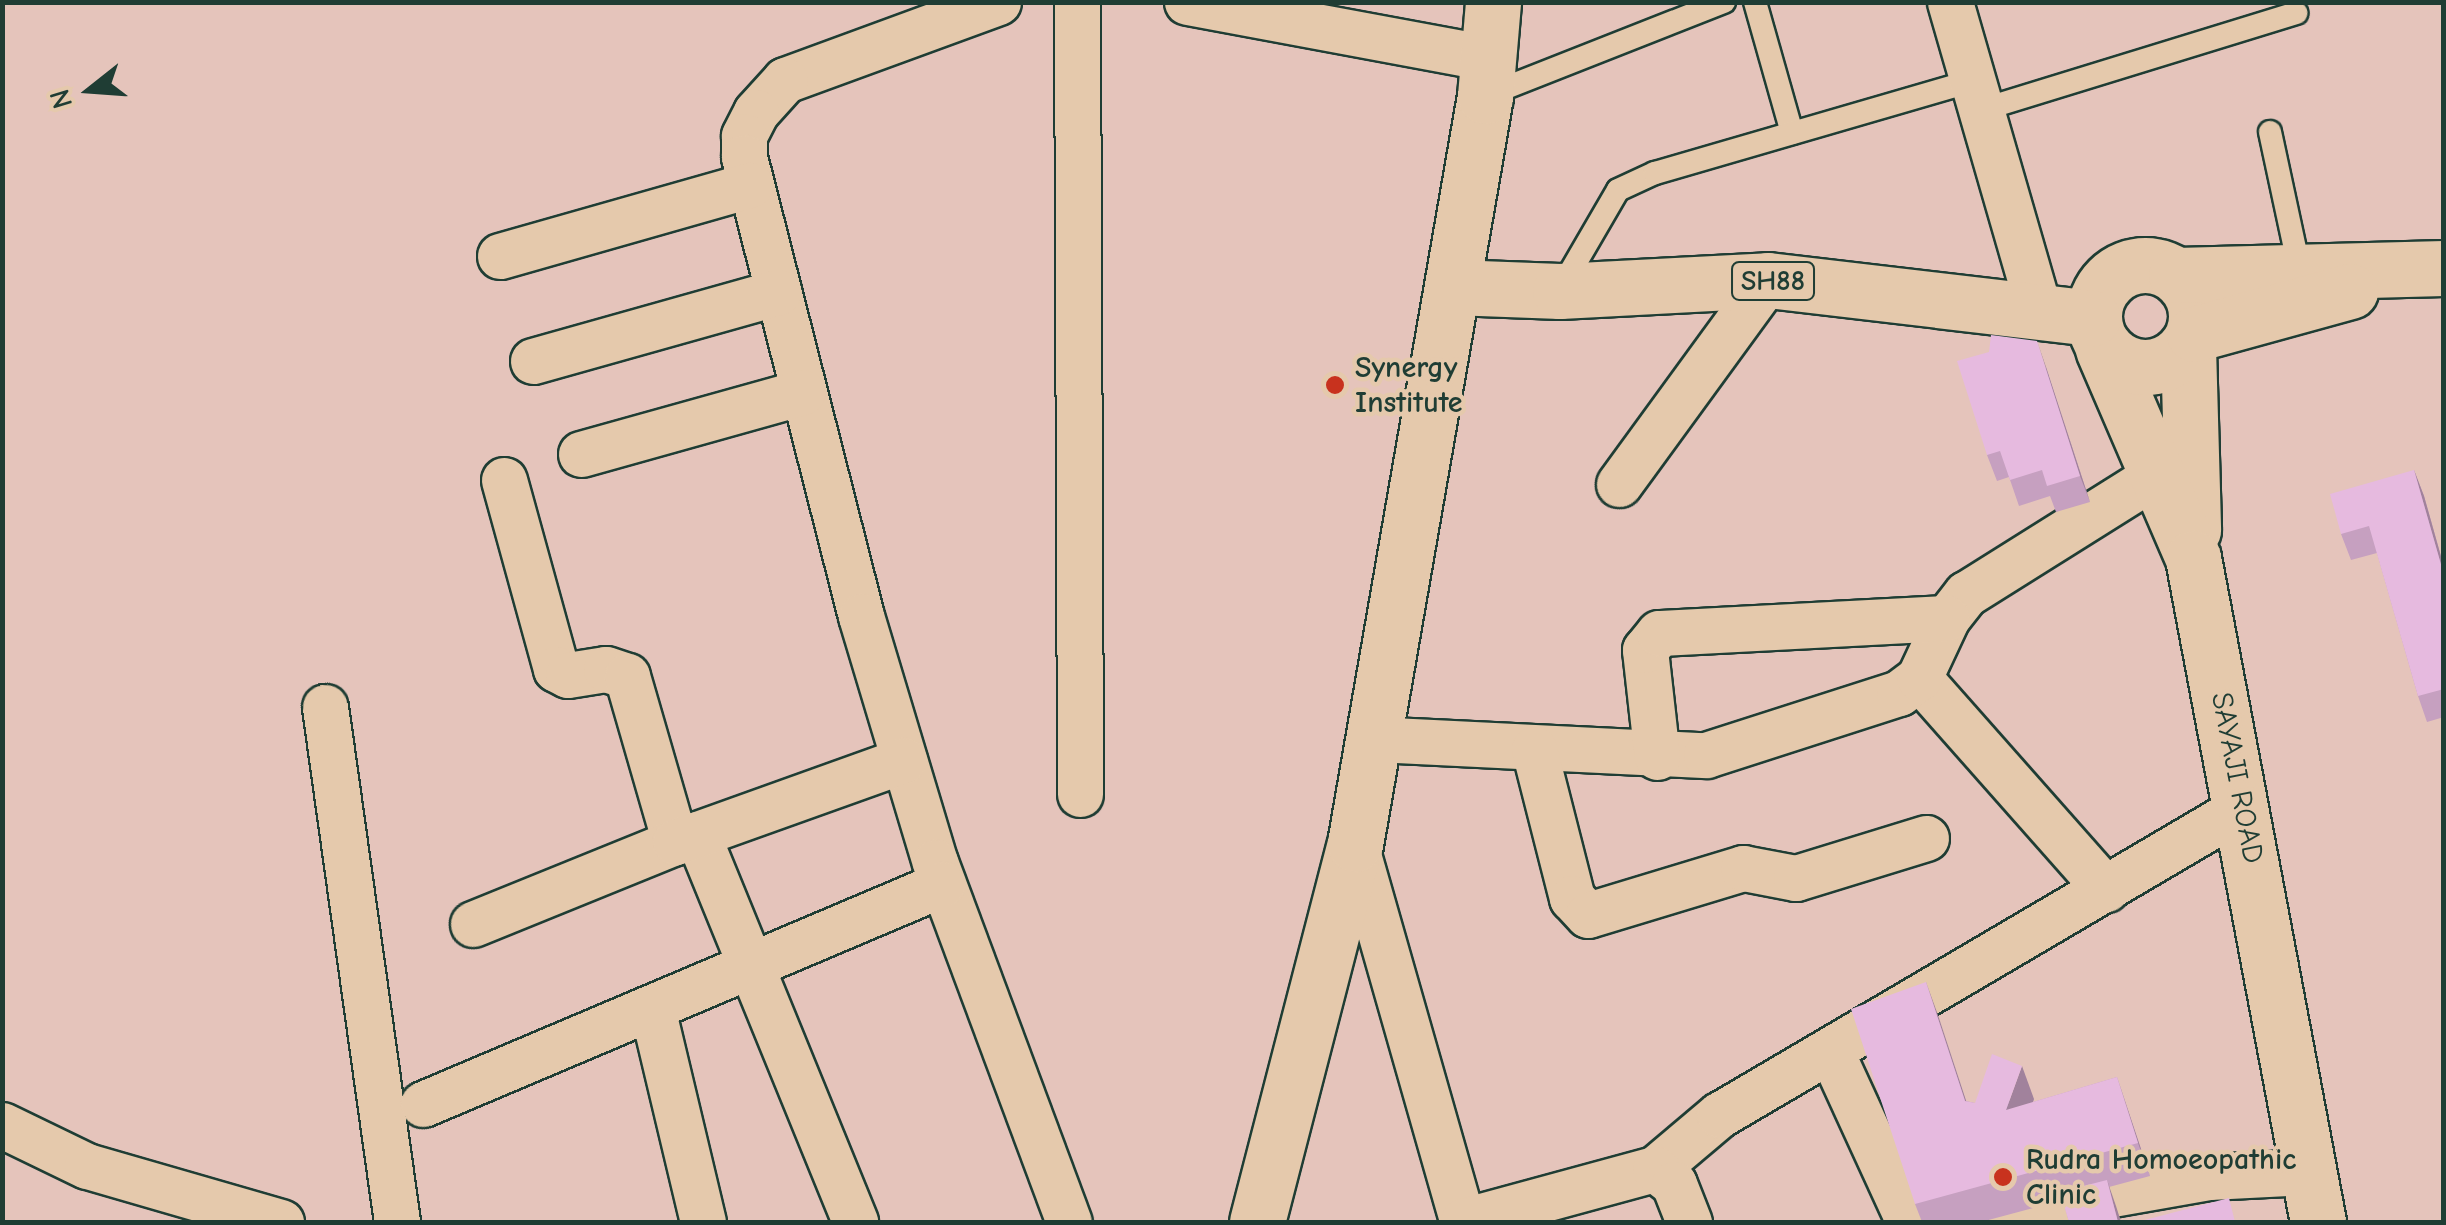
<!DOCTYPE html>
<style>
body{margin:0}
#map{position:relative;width:2446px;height:1225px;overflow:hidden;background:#e5c4bb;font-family:"Comic Neue",sans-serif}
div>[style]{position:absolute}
.roads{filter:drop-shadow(2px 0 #1f3d34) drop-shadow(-2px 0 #1f3d34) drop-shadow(0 2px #1f3d34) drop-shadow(0 -2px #1f3d34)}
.lane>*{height:22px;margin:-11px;padding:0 11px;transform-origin:11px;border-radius:11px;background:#e5c9ac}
.street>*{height:45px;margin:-22.5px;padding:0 22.5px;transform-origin:22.5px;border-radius:22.5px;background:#e5c9ac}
.secondary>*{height:55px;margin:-27.5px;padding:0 27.5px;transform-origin:27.5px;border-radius:27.5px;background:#e5c9ac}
.primary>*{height:55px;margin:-27.5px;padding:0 27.5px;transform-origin:27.5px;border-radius:27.5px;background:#e5c9ac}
.primary>.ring{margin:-27.5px;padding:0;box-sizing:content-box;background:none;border:55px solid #e5c9ac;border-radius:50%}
.wall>*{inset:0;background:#c6a0c0}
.shaded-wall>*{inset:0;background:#a1829c}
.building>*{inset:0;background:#e6badf}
.dots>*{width:28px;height:28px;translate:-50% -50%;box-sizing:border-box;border:5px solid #e5c9ac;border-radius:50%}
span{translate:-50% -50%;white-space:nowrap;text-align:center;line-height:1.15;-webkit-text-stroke:9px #e5c9ac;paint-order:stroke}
.shield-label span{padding:2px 8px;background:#e5c9ac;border:2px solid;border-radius:8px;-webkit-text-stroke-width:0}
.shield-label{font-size:28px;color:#1f3d34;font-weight:700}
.poi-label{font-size:30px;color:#1f3d34;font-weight:700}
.left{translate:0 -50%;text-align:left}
.street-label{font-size:30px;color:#1f3d34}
.frame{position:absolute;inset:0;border:5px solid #1f3d34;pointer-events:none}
.north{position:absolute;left:40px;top:40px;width:100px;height:100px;-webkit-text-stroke:8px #e5c9ac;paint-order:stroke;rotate:253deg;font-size:28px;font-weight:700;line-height:40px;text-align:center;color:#1f3d34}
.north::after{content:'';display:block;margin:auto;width:35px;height:45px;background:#1f3d34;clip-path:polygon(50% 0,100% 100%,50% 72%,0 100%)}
</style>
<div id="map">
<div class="roads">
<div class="lane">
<div style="left:1755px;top:2px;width:136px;rotate:74.2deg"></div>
<div style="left:1485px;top:96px;width:257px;rotate:-21.5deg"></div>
<div style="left:1981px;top:110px;width:330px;rotate:-17.1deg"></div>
<div style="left:2270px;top:132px;width:143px;rotate:77.9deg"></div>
<div style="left:1561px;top:288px;width:113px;rotate:-59.8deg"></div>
<div style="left:1618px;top:190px;width:41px;rotate:-24.7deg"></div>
<div style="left:1655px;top:173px;width:330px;rotate:-16.2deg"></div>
</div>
<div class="street">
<div style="left:998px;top:2px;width:227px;rotate:159.9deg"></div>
<div style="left:785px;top:80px;width:43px;rotate:132.2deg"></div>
<div style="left:756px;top:112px;width:27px;rotate:117deg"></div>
<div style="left:744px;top:136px;width:21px;rotate:90deg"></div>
<div style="left:744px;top:157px;width:474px;rotate:75.7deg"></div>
<div style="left:861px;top:616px;width:257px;rotate:73.3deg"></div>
<div style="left:935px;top:862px;width:384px;rotate:69.6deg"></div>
<div style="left:1077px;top:2px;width:792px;rotate:89.78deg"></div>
<div style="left:1187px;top:2px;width:306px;rotate:10.5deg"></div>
<div style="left:1950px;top:2px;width:321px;rotate:73.9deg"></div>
<div style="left:500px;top:256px;width:260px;rotate:-15.9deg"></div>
<div style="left:533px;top:361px;width:255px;rotate:-15.7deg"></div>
<div style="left:581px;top:454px;width:230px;rotate:-15.6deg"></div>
<div style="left:504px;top:480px;width:196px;rotate:74.6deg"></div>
<div style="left:556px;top:669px;width:13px;rotate:27deg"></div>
<div style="left:568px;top:675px;width:38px;rotate:-9deg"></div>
<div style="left:606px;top:669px;width:22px;rotate:18deg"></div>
<div style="left:627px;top:676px;width:173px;rotate:73.9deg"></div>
<div style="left:1619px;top:484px;width:253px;rotate:-53.9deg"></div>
<div style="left:1919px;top:678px;width:282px;rotate:48.5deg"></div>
<div style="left:325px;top:707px;width:520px;rotate:82.04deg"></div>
<div style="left:1373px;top:739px;width:333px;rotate:2.8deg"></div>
<div style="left:1706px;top:755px;width:203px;rotate:-17.8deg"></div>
<div style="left:1899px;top:693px;width:25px;rotate:-37deg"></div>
<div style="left:1919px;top:678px;width:66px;rotate:-65deg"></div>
<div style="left:1947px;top:618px;width:31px;rotate:-52deg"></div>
<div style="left:1966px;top:594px;width:226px;rotate:-32.1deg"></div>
<div style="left:1534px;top:749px;width:154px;rotate:75.7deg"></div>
<div style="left:1572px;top:898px;width:23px;rotate:47deg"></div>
<div style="left:1588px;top:915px;width:162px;rotate:-16.9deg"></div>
<div style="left:1743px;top:868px;width:54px;rotate:10.7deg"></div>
<div style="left:1796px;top:878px;width:136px;rotate:-17.1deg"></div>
<div style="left:1657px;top:757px;width:108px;rotate:-96.4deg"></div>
<div style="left:1645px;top:650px;width:22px;rotate:-51deg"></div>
<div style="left:1659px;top:633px;width:288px;rotate:-3deg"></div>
<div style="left:697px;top:834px;width:419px;rotate:67.8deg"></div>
<div style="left:1355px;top:844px;width:393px;rotate:74.1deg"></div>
<div style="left:473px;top:924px;width:218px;rotate:-22.1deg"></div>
<div style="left:675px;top:842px;width:243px;rotate:-19.7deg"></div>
<div style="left:653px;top:1012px;width:216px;rotate:76.6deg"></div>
<div style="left:1832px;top:1054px;width:185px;rotate:65.4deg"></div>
<div style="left:423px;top:1104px;width:564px;rotate:-22.97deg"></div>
<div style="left:2px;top:1125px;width:94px;rotate:25.8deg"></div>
<div style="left:87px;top:1166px;width:202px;rotate:16.1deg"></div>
<div style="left:1655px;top:1169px;width:84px;rotate:-40.2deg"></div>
<div style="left:1719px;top:1115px;width:608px;rotate:-30.45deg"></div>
<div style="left:1463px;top:1221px;width:199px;rotate:-15.2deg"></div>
<div style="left:1655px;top:1169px;width:24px;rotate:38deg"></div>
<div style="left:1674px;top:1184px;width:41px;rotate:68.5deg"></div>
<div style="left:2010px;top:1222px;width:106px;rotate:-15.4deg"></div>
<div style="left:2112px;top:1194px;width:98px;rotate:-9.9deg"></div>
<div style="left:2209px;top:1177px;width:98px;rotate:-2.9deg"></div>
</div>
<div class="secondary">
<div style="left:2188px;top:347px;width:183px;rotate:88.4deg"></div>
<div style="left:2103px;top:349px;width:228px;rotate:66.7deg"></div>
<div style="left:2193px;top:558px;width:676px;rotate:79.34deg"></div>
</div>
<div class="primary">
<div class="ring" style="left:2094px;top:265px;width:47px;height:47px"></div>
<div style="left:2176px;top:275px;width:268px;rotate:-1.5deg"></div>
<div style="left:1452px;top:287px;width:108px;rotate:2.1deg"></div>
<div style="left:1560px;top:291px;width:208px;rotate:-3deg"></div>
<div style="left:1768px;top:280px;width:327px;rotate:6.7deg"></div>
<div style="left:2194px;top:334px;width:162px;rotate:-15.4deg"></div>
<div style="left:1257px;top:1222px;width:390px;rotate:-75.5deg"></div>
<div style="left:1355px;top:844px;width:759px;rotate:-80.14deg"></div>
<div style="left:1485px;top:96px;width:94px;rotate:-85.1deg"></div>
</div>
</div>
<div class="wall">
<div style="clip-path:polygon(2046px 367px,2090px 502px,2056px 512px,2050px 496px,2019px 506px,2009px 477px,1997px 481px,1987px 455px)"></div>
<div style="clip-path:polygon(2414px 470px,2424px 496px,2444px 567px,2444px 717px,2427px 722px,2418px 696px,2377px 553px,2351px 560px,2341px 534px)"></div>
<div style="clip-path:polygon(1926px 982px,1966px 1101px,1975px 1103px,2034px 1099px,2033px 1102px,2117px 1077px,2150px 1176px,2109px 1187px,2121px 1222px,2069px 1222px,2063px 1200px,1981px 1222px,1922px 1222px,1915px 1204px)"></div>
</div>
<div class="shaded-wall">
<div style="clip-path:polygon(2037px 341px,2046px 367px,2090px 502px,2080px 476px)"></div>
<div style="clip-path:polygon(2414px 470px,2424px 496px,2444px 567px,2444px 575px)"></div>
<div style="clip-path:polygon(1926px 982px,1938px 1015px,1977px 1134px,1965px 1101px)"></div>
<div style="clip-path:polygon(2022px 1066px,2034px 1099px,2018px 1143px,2006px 1110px)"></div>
<div style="clip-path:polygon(2117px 1077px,2150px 1176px,2138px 1143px)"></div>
<div style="clip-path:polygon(2107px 1180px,2116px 1206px,2121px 1222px,2118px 1222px)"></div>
</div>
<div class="building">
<div style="clip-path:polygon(1991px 335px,2037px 341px,2080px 476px,2047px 486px,2042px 470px,2010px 480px,2000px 451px,1987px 455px,1957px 361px,1989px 352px)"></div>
<div style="clip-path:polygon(2414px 470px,2444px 575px,2444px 689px,2418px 696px,2369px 526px,2341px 534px,2330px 494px)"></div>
<div style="clip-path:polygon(1926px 982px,1965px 1101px,1975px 1103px,1992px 1054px,2022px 1066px,2006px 1110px,2117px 1077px,2138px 1143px,1915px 1204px,1851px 1009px)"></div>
<div style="clip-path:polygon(2107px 1180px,2118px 1222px,2069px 1222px,2060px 1192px)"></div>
<div style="clip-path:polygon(2229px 1198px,2235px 1222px,2137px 1222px)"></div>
</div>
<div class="dots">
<div style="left:1335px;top:385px;background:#c8321e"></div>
<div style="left:2003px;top:1177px;background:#c8321e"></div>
</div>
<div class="shield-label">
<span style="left:1773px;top:281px">SH88</span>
</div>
<div class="poi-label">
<span class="left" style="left:1355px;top:385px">Synergy<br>Institute</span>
<span class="left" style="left:2026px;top:1177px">Rudra Homoeopathic<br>Clinic</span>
</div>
<div class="street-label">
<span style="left:2237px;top:778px;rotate:79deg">SAYAJI ROAD</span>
</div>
<div class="frame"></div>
<div class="north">N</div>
</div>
